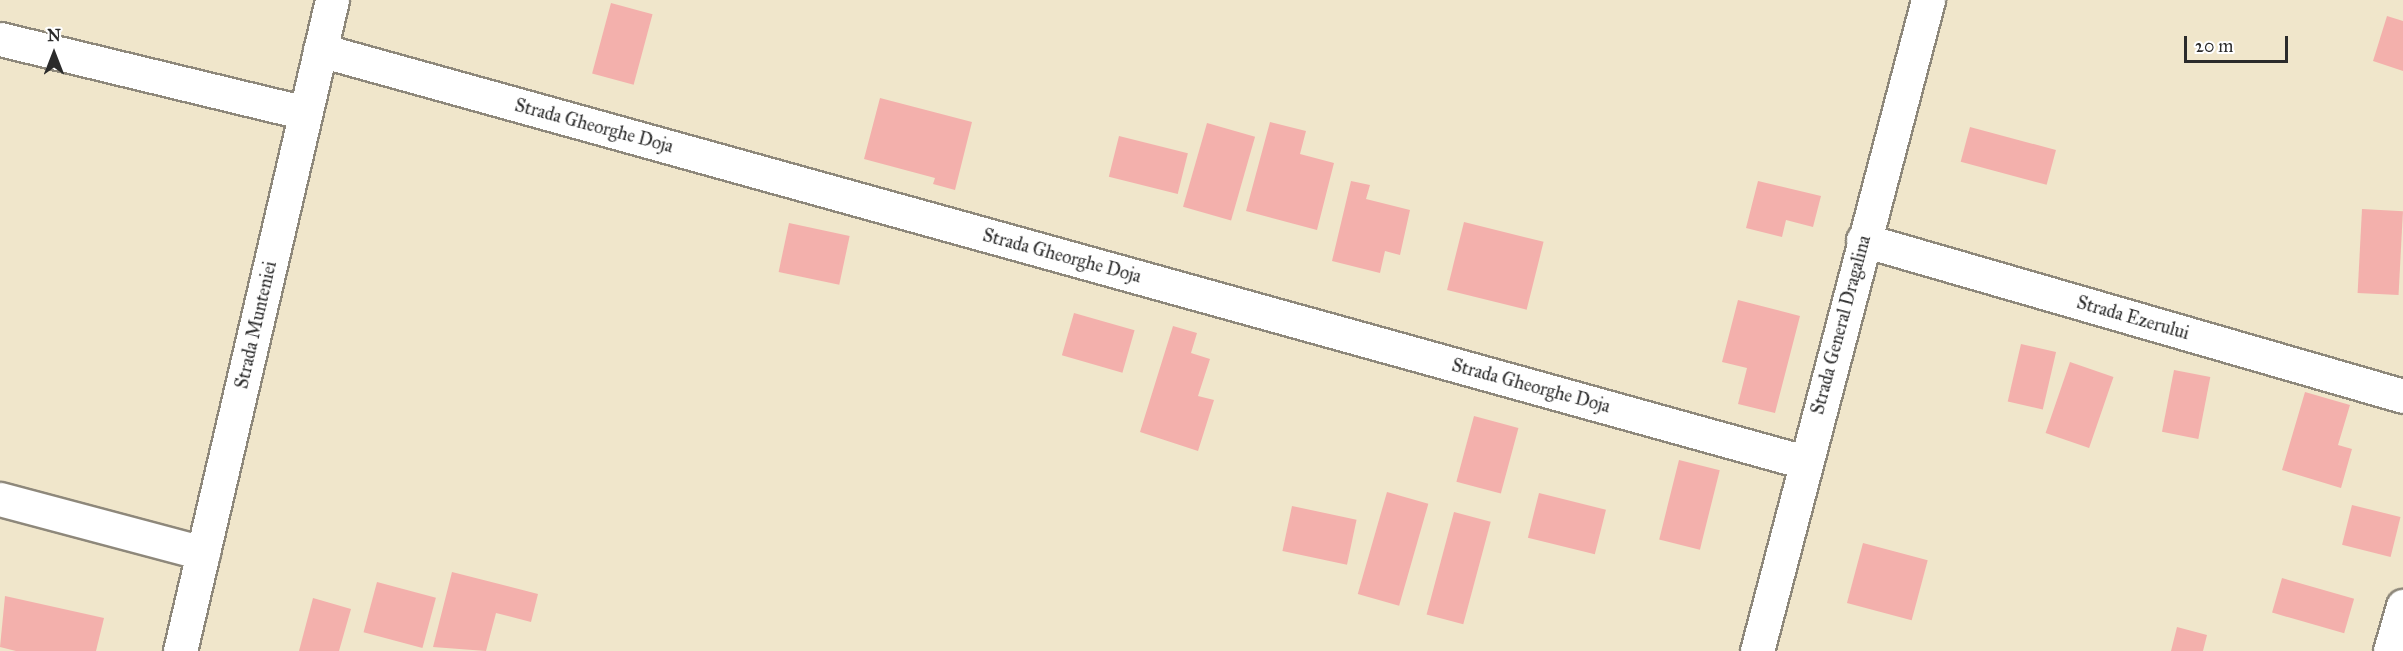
<!DOCTYPE html>
<style>
body{margin:0}
#map{position:relative;width:2403px;height:651px;overflow:hidden;background:#f0e6cb;font-family:"IM FELL Great Primer",serif}
div>[style]{position:absolute}
.building>*{inset:0;background:#f3b0ac;transform-origin:0 0}
.roads{filter:drop-shadow(2px 0 #8e887b) drop-shadow(-2px 0 #8e887b) drop-shadow(0 2px #8e887b) drop-shadow(0 -2px #8e887b)}
.minor>*{height:33px;margin:-16.5px;padding:0 16.5px;transform-origin:16.5px;border-radius:16.5px;background:#fff}
span{translate:-50% -50%;white-space:nowrap;text-align:center;line-height:1.15;-webkit-text-stroke:4.5px #fff;paint-order:stroke}
.street-label{font-size:18px;color:#2b2b2b}
.north{position:absolute;left:24px;top:24px;width:60px;height:60px;-webkit-text-stroke:4px #fff;paint-order:stroke;rotate:0deg;font-size:16px;font-weight:700;line-height:24px;text-align:center;color:#2b2b2b}
.north::after{content:'';display:block;margin:auto;width:21px;height:27px;background:#2b2b2b;clip-path:polygon(50% 0,100% 100%,50% 72%,0 100%)}
.scale{position:absolute;left:2184px;top:36px;width:104px;height:27px;box-sizing:border-box;border:3px solid #2b2b2b;border-top:0;padding-left:8px;font-size:18px;line-height:21px;white-space:nowrap;color:#2b2b2b;-webkit-text-stroke:4px #fff;paint-order:stroke}
</style>
<div id="map">
<div class="building">
<div style="left:611px;top:3px;width:43px;height:73px;rotate:15deg"></div>
<div style="clip-path:polygon(2387px 16px,2403px 21px,2403px 71px,2373px 61px)"></div>
<div style="clip-path:polygon(880px 98px,972px 122px,955px 190px,933px 184px,935px 178px,864px 159px)"></div>
<div style="clip-path:polygon(1270px 122px,1306px 131px,1300px 154px,1334px 163px,1317px 230px,1246px 211px)"></div>
<div style="left:1207px;top:123px;width:50px;height:87px;rotate:16deg"></div>
<div style="left:1970px;top:127px;width:89px;height:36px;rotate:15deg"></div>
<div style="left:1119px;top:136px;width:71px;height:42px;rotate:14deg"></div>
<div style="clip-path:polygon(1351px 181px,1370px 185px,1366px 199px,1410px 210px,1400px 255px,1385px 251px,1380px 273px,1332px 261px)"></div>
<div style="clip-path:polygon(1758px 181px,1821px 196px,1813px 227px,1786px 220px,1782px 237px,1746px 228px)"></div>
<div style="left:2362px;top:209px;width:41px;height:84px;rotate:3deg"></div>
<div style="left:1464px;top:222px;width:82px;height:70px;rotate:14deg"></div>
<div style="left:789px;top:223px;width:62px;height:50px;rotate:12deg"></div>
<div style="clip-path:polygon(1738px 300px,1800px 316px,1775px 413px,1738px 404px,1747px 368px,1722px 362px)"></div>
<div style="left:1074px;top:313px;width:63px;height:44px;rotate:16deg"></div>
<div style="clip-path:polygon(1173px 326px,1197px 333px,1191px 353px,1210px 359px,1198px 396px,1214px 400px,1198px 451px,1140px 432px)"></div>
<div style="left:2021px;top:344px;width:36px;height:59px;rotate:13deg"></div>
<div style="left:2070px;top:362px;width:46px;height:75px;rotate:19deg"></div>
<div style="left:2174px;top:370px;width:37px;height:63px;rotate:11deg"></div>
<div style="clip-path:polygon(2305px 392px,2350px 405px,2338px 445px,2352px 449px,2341px 488px,2282px 470px)"></div>
<div style="left:1474px;top:416px;width:46px;height:68px;rotate:15deg"></div>
<div style="left:1679px;top:460px;width:42px;height:82px;rotate:14deg"></div>
<div style="left:1387px;top:492px;width:43px;height:106px;rotate:16deg"></div>
<div style="left:1539px;top:493px;width:69px;height:46px;rotate:14deg"></div>
<div style="left:2352px;top:505px;width:50px;height:41px;rotate:14deg"></div>
<div style="left:1292px;top:506px;width:66px;height:46px;rotate:12deg"></div>
<div style="left:1454px;top:512px;width:38px;height:106px;rotate:15deg"></div>
<div style="left:1863px;top:543px;width:67px;height:62px;rotate:15deg"></div>
<div style="clip-path:polygon(452px 572px,538px 594px,531px 622px,496px 613px,486px 651px,433px 647px)"></div>
<div style="left:2282px;top:578px;width:75px;height:36px;rotate:16deg"></div>
<div style="left:377px;top:582px;width:61px;height:52px;rotate:15deg"></div>
<div style="clip-path:polygon(5px 596px,104px 618px,96px 651px,16px 651px,0 647px)"></div>
<div style="clip-path:polygon(313px 598px,351px 609px,339px 651px,299px 651px)"></div>
<div style="clip-path:polygon(2177px 627px,2207px 635px,2203px 651px,2171px 651px)"></div>
</div>
<div class="roads">
<div class="minor">
<div style="left:0;top:39px;width:314px;rotate:13.6deg"></div>
<div style="left:320px;top:50px;width:1541px;rotate:15.51deg"></div>
<div style="left:1863px;top:240px;width:562px;rotate:16.11deg"></div>
<div style="left:0;top:499px;width:210px;rotate:14.9deg"></div>
<div style="left:180px;top:651px;width:669px;rotate:-76.86deg"></div>
<div style="left:1757px;top:651px;width:673px;rotate:-75.28deg"></div>
<div style="left:2390px;top:651px;width:47px;rotate:-73.9deg"></div>
</div>
</div>
<div class="street-label">
<span style="left:594px;top:126px;rotate:15deg">Strada Gheorghe Doja</span>
<span style="left:1062px;top:256px;rotate:15deg">Strada Gheorghe Doja</span>
<span style="left:2133px;top:318px;rotate:16deg">Strada Ezerului</span>
<span style="left:256px;top:325px;rotate:-77deg">Strada Munteniei</span>
<span style="left:1841px;top:325px;rotate:-75deg">Strada General Dragalina</span>
<span style="left:1531px;top:386px;rotate:15deg">Strada Gheorghe Doja</span>
</div>
<div class="north">N</div>
<div class="scale">20 m</div>
</div>
